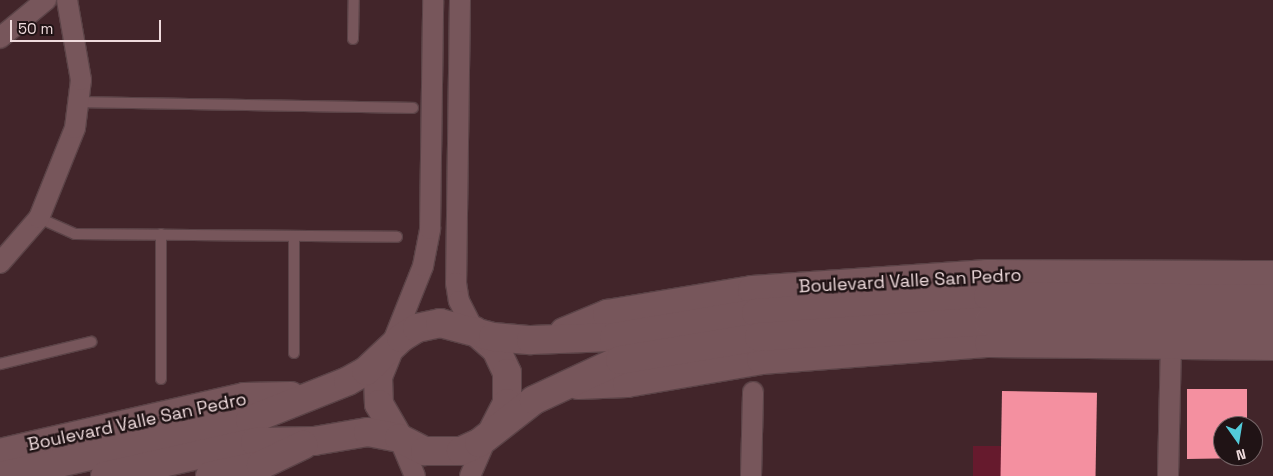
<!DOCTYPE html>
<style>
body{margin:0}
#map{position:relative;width:1273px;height:476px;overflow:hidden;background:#42252a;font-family:"Space Grotesk",sans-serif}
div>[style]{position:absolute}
.green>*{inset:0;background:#661a2d;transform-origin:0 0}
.building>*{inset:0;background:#f490a0;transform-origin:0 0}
.roads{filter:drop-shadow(1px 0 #5b4347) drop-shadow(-1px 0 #5b4347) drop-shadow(0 1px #5b4347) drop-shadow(0 -1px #5b4347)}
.lane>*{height:10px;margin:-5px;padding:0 5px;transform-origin:5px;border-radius:5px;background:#77565b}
.street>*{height:20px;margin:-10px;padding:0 10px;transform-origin:10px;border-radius:10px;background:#77565b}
.secondary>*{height:28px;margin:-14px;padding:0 14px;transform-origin:14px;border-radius:14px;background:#77565b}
span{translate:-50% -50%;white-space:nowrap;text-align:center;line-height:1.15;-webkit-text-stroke:5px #201315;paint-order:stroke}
.street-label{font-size:18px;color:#efdbdd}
.north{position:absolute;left:1213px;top:416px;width:50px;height:50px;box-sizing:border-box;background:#201315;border:1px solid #736365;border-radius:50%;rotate:167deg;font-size:14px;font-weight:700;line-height:20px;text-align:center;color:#efdbdd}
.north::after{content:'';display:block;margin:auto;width:18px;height:22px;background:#53cbda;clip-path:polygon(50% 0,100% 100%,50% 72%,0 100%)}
.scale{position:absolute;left:10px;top:20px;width:151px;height:22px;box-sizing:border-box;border:2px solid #efdbdd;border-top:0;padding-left:6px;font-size:15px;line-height:18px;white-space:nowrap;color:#efdbdd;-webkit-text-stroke:4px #201315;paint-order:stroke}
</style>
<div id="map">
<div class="green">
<div style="left:973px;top:446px;width:28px;height:30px"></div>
</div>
<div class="building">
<div style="clip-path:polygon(1187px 389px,1247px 389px,1247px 426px,1223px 426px,1223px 456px,1247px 458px,1187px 459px)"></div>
<div style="left:1002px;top:391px;width:95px;height:85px;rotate:1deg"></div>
</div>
<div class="roads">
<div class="lane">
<div style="left:353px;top:39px;width:39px;rotate:-89deg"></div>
<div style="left:80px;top:102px;width:333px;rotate:1deg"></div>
<div style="left:39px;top:218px;width:39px;rotate:24deg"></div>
<div style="left:75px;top:234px;width:322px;rotate:0.5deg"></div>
<div style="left:294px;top:353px;width:117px;rotate:-90deg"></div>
<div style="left:0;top:364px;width:94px;rotate:-13.6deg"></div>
<div style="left:161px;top:379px;width:145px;rotate:-90deg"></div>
</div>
<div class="street">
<div style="left:460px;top:0;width:283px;rotate:90.8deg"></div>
<div style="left:456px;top:283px;width:18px;rotate:81deg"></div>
<div style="left:459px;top:301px;width:34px;rotate:63deg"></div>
<div style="left:0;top:38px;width:60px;rotate:-39.6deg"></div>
<div style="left:0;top:263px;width:60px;rotate:-49.1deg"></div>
<div style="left:39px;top:218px;width:97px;rotate:-68.2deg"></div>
<div style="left:75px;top:128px;width:48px;rotate:-82.9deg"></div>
<div style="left:81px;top:80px;width:81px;rotate:-99.9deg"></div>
<div style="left:392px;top:344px;width:84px;rotate:-68.3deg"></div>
<div style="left:423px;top:266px;width:38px;rotate:-79deg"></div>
<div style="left:430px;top:229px;width:229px;rotate:-89.2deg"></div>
<div style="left:399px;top:438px;width:41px;rotate:67.2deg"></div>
<div style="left:470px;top:476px;width:43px;rotate:-66.4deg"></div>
<div style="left:751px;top:476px;width:84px;rotate:-88.6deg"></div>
<div style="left:1168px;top:476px;width:131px;rotate:-88.7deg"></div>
</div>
<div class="secondary">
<div style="left:475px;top:331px;width:28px;rotate:41deg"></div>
<div style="left:496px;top:349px;width:26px;rotate:65deg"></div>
<div style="left:507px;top:373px;width:30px;rotate:90deg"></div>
<div style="left:507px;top:403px;width:30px;rotate:117deg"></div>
<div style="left:564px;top:332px;width:47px;rotate:-22.7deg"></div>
<div style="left:607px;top:314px;width:147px;rotate:-9.4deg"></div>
<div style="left:752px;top:290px;width:236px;rotate:-3.9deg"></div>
<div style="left:987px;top:274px;width:286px;rotate:0.2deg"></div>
<div style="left:388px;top:352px;width:27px;rotate:112deg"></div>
<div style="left:378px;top:377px;width:27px;rotate:88deg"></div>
<div style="left:379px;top:404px;width:39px;rotate:60deg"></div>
<div style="left:578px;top:385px;width:49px;rotate:-2.3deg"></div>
<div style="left:627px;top:383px;width:136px;rotate:-9.7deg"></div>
<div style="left:761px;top:360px;width:229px;rotate:-4.3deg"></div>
<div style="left:989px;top:343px;width:284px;rotate:0.6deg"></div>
<div style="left:0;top:453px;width:250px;rotate:-12.9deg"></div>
<div style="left:244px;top:397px;width:47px;rotate:-1.2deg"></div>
<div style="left:1px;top:476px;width:255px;rotate:-12.7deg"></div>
<div style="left:250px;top:420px;width:105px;rotate:-21.7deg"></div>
<div style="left:348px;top:381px;width:21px;rotate:-29deg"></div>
<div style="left:366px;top:371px;width:48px;rotate:-43.3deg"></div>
<div style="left:401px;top:338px;width:19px;rotate:-32deg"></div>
<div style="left:417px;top:328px;width:24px;rotate:-12deg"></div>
<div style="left:440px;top:323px;width:55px;rotate:14.8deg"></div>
<div style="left:493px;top:337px;width:38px;rotate:5deg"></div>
<div style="left:531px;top:340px;width:83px;rotate:-2.1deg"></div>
<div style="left:614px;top:337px;width:144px;rotate:-9.6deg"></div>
<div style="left:756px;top:313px;width:233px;rotate:-4.2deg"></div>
<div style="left:988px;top:296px;width:285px;rotate:0.6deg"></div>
<div style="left:105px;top:476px;width:154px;rotate:-12.8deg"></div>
<div style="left:255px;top:442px;width:59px;rotate:-1deg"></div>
<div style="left:314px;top:441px;width:55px;rotate:-9.5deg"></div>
<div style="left:368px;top:432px;width:32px;rotate:11deg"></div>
<div style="left:399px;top:438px;width:29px;rotate:27deg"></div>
<div style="left:425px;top:451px;width:36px"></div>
<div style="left:461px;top:451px;width:20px;rotate:-24deg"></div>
<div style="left:479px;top:443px;width:70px;rotate:-38deg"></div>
<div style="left:534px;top:400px;width:95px;rotate:-24.9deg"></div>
<div style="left:620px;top:360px;width:141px;rotate:-9.4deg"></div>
<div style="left:759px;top:337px;width:231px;rotate:-4deg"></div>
<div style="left:989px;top:321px;width:284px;rotate:0.6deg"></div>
<div style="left:210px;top:476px;width:52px;rotate:-12.2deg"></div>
<div style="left:261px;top:465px;width:47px;rotate:-25.5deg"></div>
</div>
</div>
<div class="street-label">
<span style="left:910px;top:281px;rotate:-3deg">Boulevard Valle San Pedro</span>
<span style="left:137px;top:422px;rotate:-12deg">Boulevard Valle San Pedro</span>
</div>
<div class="north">N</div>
<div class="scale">50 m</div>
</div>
